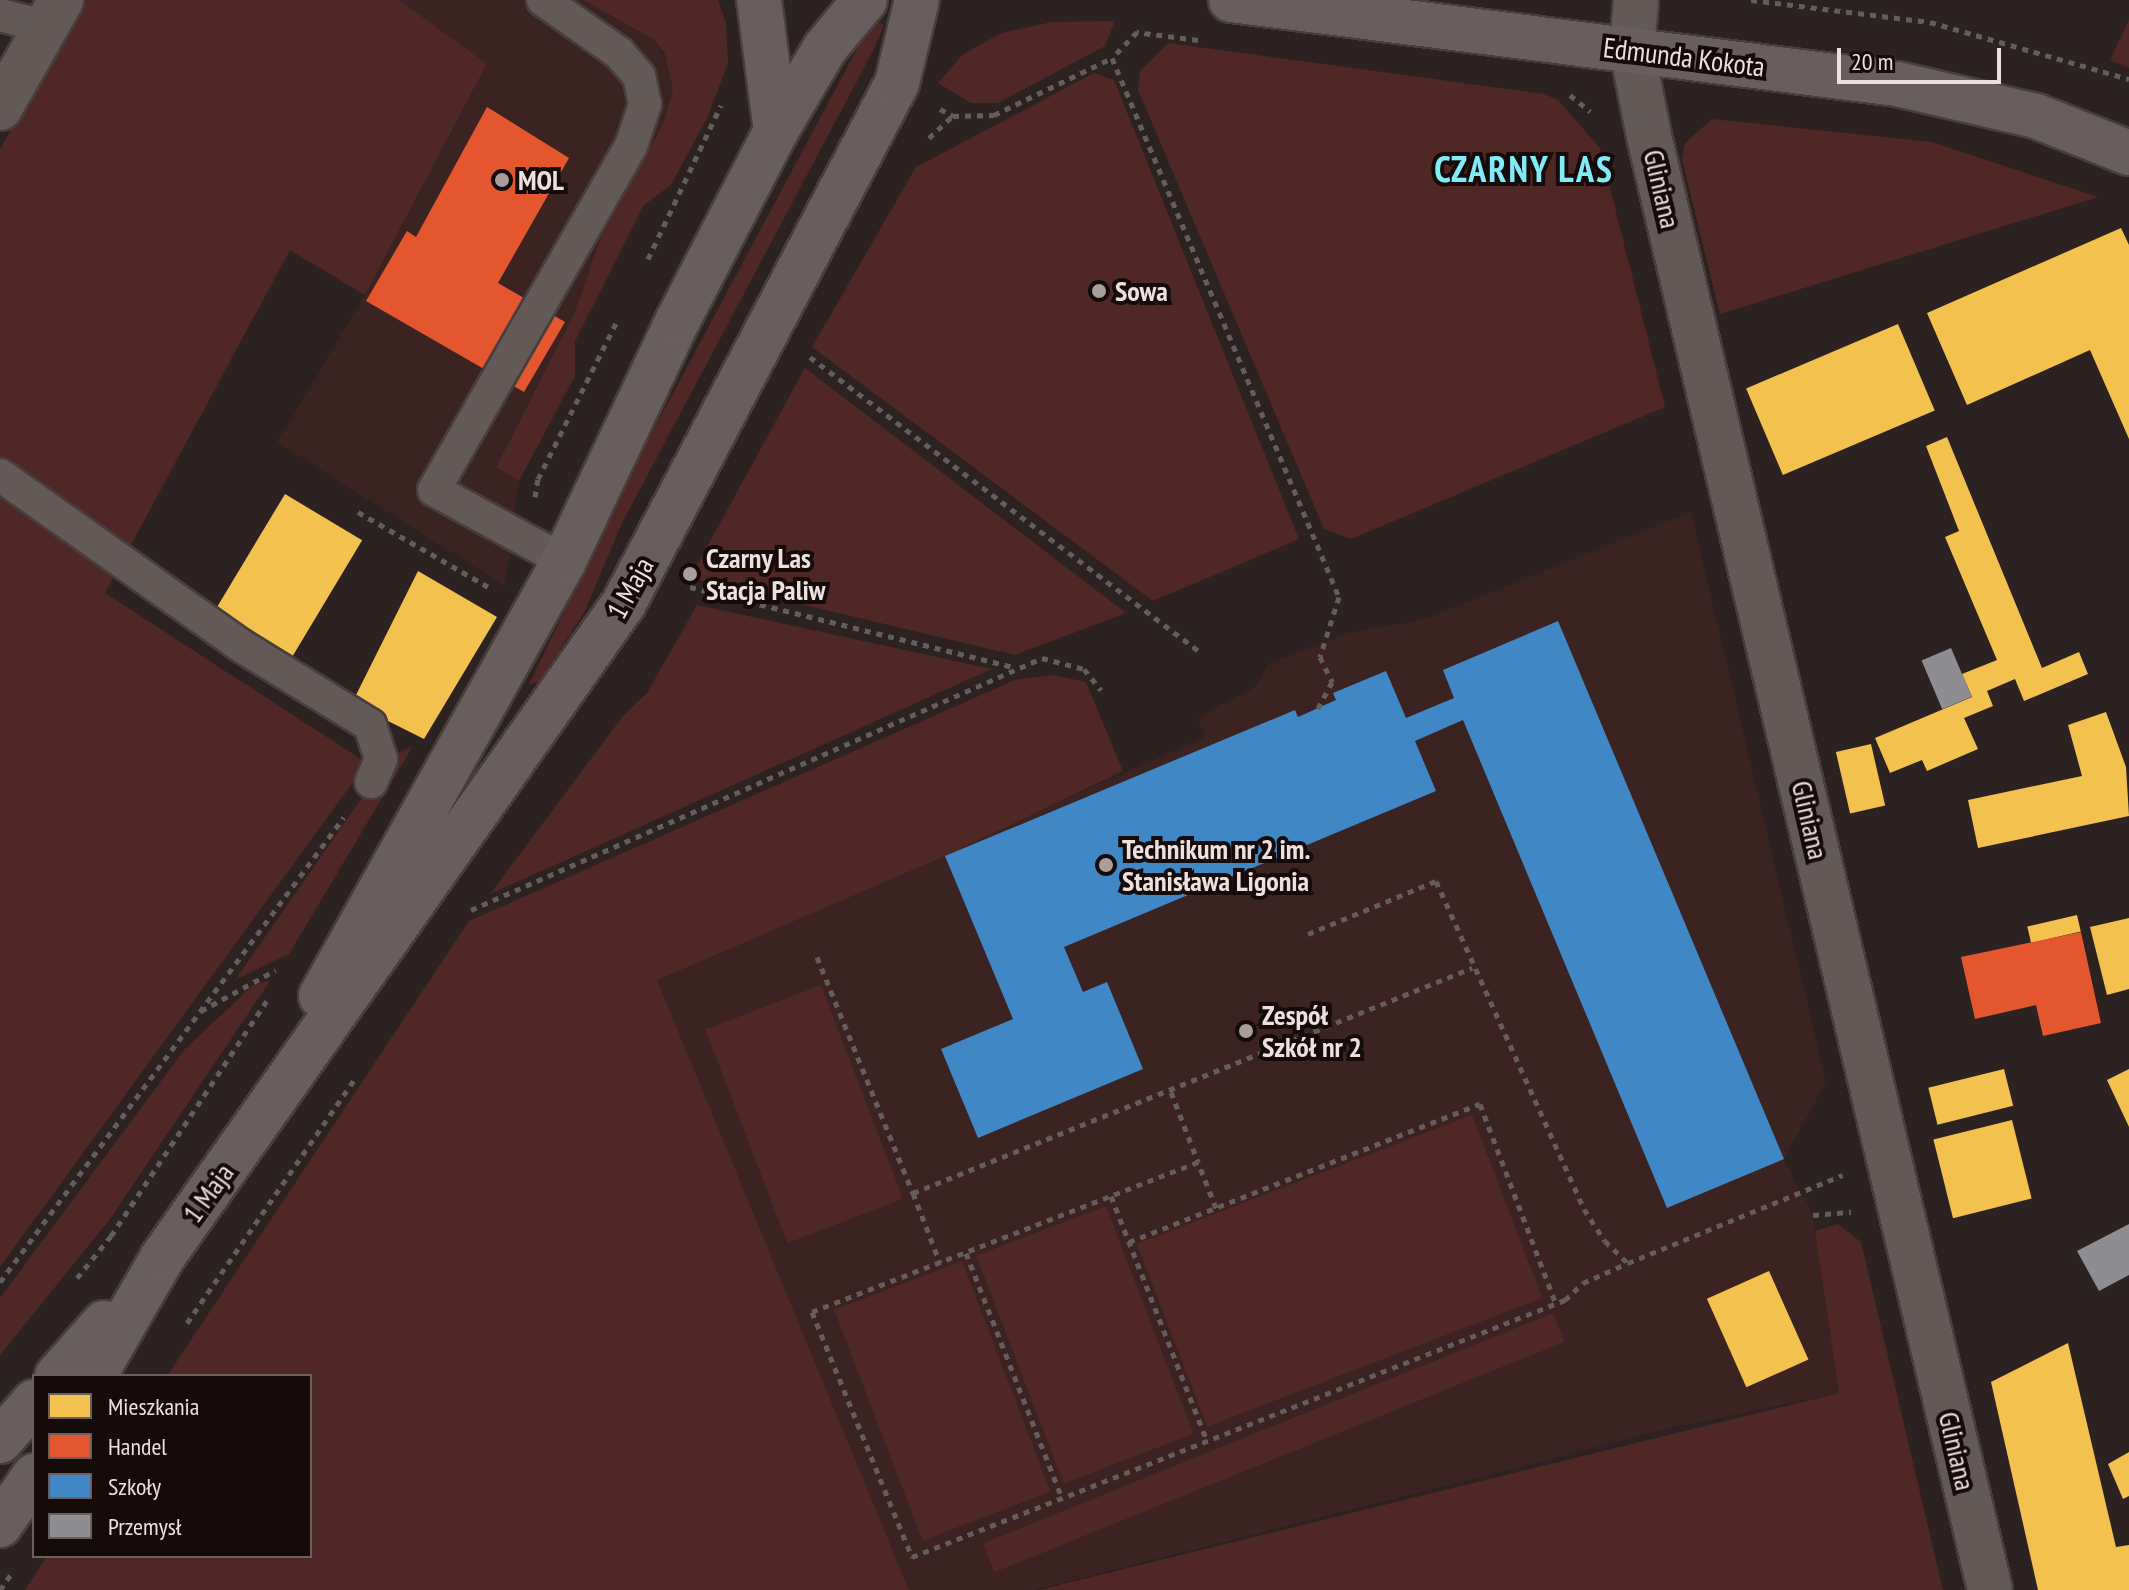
<!DOCTYPE html>
<meta charset="utf-8">
<style>
body{margin:0}
#map{position:relative;width:2129px;height:1590px;overflow:hidden;background:#2d2222;font-family:"PT Sans Narrow",sans-serif}
div>[style]{position:absolute}
.built>*{inset:0;background:#3b2321}
.green>*{inset:0;background:#4f2725;transform-origin:0 0}
.homes>*{inset:0;background:#f2c14e;transform-origin:0 0}
.shops>*{inset:0;background:#e4572e}
.schools>*{inset:0;background:#3f88c5}
.industry>*{inset:0;background:#8d8d92;transform-origin:0 0}
.path>*{height:5px;margin-top:-2.5px;transform-origin:0;background:repeating-linear-gradient(90deg,#645d5b 0 6px,transparent 0 12px)}
.roads{filter:drop-shadow(2px 0 #483e3e) drop-shadow(-2px 0 #483e3e) drop-shadow(0 2px #483e3e) drop-shadow(0 -2px #483e3e)}
.lane>*{height:32px;margin:-16px;padding:0 16px;transform-origin:16px;border-radius:16px;background:#635a58}
.street>*{height:44px;margin:-22px;padding:0 22px;transform-origin:22px;border-radius:22px;background:#635a58}
.secondary>*{height:44px;margin:-22px;padding:0 22px;transform-origin:22px;border-radius:22px;background:#695e5e}
.dots>*{width:22px;height:22px;translate:-50% -50%;box-sizing:border-box;border:4px solid #140b0a;border-radius:50%}
span{translate:-50% -50%;white-space:nowrap;text-align:center;line-height:1.15;-webkit-text-stroke:8px #140b0a;paint-order:stroke}
.street-label{font-size:28px;color:#eee0df}
.poi-label{font-size:28px;color:#eee0df;font-weight:700}
.left{translate:0 -50%;text-align:left}
.district-label{font-size:36px;color:#81ecf8;font-weight:700;letter-spacing:2px}
.legend{position:absolute;left:32px;top:1374px;width:280px;height:184px;box-sizing:border-box;background:#140b0a;border:2px solid #6b605f;margin:0;padding:10px 14px;list-style:none;font-size:24px;color:#eee0df}
.legend li{display:flex;align-items:center;gap:16px;height:40px}
.legend b{width:40px;border:2px solid #6b605f}
.scale{position:absolute;left:1837px;top:48px;width:164px;height:36px;box-sizing:border-box;border:4px solid #eee0df;border-top:0;padding-left:10px;font-size:24px;line-height:28px;white-space:nowrap;color:#eee0df;-webkit-text-stroke:6px #140b0a;paint-order:stroke}
</style>
<div id="map">
<div class="built">
<div style="clip-path:polygon(399px 0,583px 0,653px 39px,672px 71px,673px 87px,664px 122px,601px 237px,574px 314px,496px 466px,519px 481px,505px 586px,277px 442px,365px 295px,487px 65px)"></div>
<div style="clip-path:polygon(1691px 512px,1826px 1082px,1784px 1159px,1813px 1215px,1839px 1393px,1675px 1427px,1035px 1590px,909px 1590px,657px 980px,1205px 737px,1198px 717px,1256px 687px,1268px 664px,1351px 632px,1423px 620px)"></div>
</div>
<div class="green">
<div style="clip-path:polygon(81px 0,399px 0,487px 64px,365px 295px,290px 250px,105px 593px,367px 763px,0 1267px,0 150px)"></div>
<div style="clip-path:polygon(583px 0,718px 0,726px 23px,728px 63px,708px 116px,671px 185px,644px 205px,575px 341px,575px 376px,519px 481px,496px 467px,574px 314px,601px 237px,664px 122px,673px 88px,664px 52px,653px 39px)"></div>
<div style="clip-path:polygon(873px 19px,884px 25px,874px 49px,622px 523px,584px 613px,539px 682px,529px 684px,648px 440px)"></div>
<div style="clip-path:polygon(2129px 20px,2129px 68px,2110px 60px)"></div>
<div style="clip-path:polygon(1115px 21px,1105px 46px,998px 103px,971px 103px,938px 83px,962px 55px,1001px 33px,1052px 22px)"></div>
<div style="clip-path:polygon(1168px 43px,1544px 94px,1558px 100px,1600px 148px,1665px 407px,1351px 539px,1324px 529px,1138px 90px,1140px 71px)"></div>
<div style="clip-path:polygon(1094px 73px,1114px 80px,1299px 539px,1153px 601px,812px 347px,916px 167px)"></div>
<div style="clip-path:polygon(1712px 119px,1932px 142px,2098px 197px,1720px 314px,1682px 160px,1685px 143px)"></div>
<div style="clip-path:polygon(805px 368px,1126px 613px,1015px 655px,690px 578px)"></div>
<div style="clip-path:polygon(697px 605px,992px 669px,490px 894px,623px 716px,647px 693px)"></div>
<div style="clip-path:polygon(1054px 675px,1086px 682px,1123px 771px,945px 856px,657px 980px,909px 1590px,25px 1590px,47px 1556px,310px 1556px,310px 1376px,167px 1376px,469px 921px,1015px 680px)"></div>
<div style="clip-path:polygon(413px 746px,289px 954px,235px 980px,391px 756px)"></div>
<div style="clip-path:polygon(270px 981px,110px 1219px,0 1355px,0 1298px,184px 1050px,254px 984px)"></div>
<div style="left:821px;top:985px;width:229px;height:124px;rotate:69deg"></div>
<div style="left:1472px;top:1115px;width:196px;height:359px;rotate:69deg"></div>
<div style="left:1106px;top:1206px;width:244px;height:139px;rotate:69deg"></div>
<div style="clip-path:polygon(1838px 1224px,1861px 1242px,1943px 1590px,1039px 1590px,1839px 1393px,1815px 1231px)"></div>
<div style="left:962px;top:1261px;width:247px;height:137px;rotate:69deg"></div>
<div style="left:1553px;top:1313px;width:31px;height:615px;rotate:68deg"></div>
</div>
<div class="homes">
<div style="clip-path:polygon(2121px 228px,2129px 245px,2129px 439px,2090px 350px,1967px 405px,1927px 313px)"></div>
<div style="left:1898px;top:324px;width:94px;height:165px;rotate:67deg"></div>
<div style="clip-path:polygon(1947px 437px,2042px 668px,2079px 652px,2088px 674px,2024px 701px,2015px 679px,1987px 691px,1993px 706px,1964px 718px,1978px 749px,1927px 771px,1922px 760px,1890px 773px,1875px 738px,1972px 697px,1962px 674px,1997px 660px,1945px 537px,1959px 531px,1926px 446px)"></div>
<div style="left:285px;top:494px;width:90px;height:143px;rotate:31deg"></div>
<div style="clip-path:polygon(418px 571px,497px 617px,424px 739px,352px 703px)"></div>
<div style="clip-path:polygon(2106px 712px,2126px 767px,2129px 816px,1978px 848px,1968px 800px,2082px 776px,2068px 725px)"></div>
<div style="left:1871px;top:744px;width:63px;height:36px;rotate:77deg"></div>
<div style="left:2077px;top:915px;width:17px;height:51px;rotate:77deg"></div>
<div style="clip-path:polygon(2129px 918px,2129px 989px,2107px 995px,2090px 927px)"></div>
<div style="left:2004px;top:1069px;width:38px;height:78px;rotate:76deg"></div>
<div style="clip-path:polygon(2129px 1069px,2129px 1127px,2107px 1080px)"></div>
<div style="left:2012px;top:1120px;width:81px;height:81px;rotate:76deg"></div>
<div style="left:1769px;top:1271px;width:97px;height:68px;rotate:66deg"></div>
<div style="clip-path:polygon(2068px 1343px,2116px 1547px,2129px 1545px,2129px 1590px,2038px 1590px,1991px 1382px)"></div>
<div style="clip-path:polygon(2129px 1452px,2129px 1496px,2123px 1499px,2108px 1464px)"></div>
</div>
<div class="shops">
<div style="clip-path:polygon(487px 107px,569px 158px,498px 283px,565px 322px,524px 392px,366px 301px,407px 231px,416px 237px)"></div>
<div style="clip-path:polygon(2081px 932px,2101px 1023px,2043px 1036px,2036px 1005px,1975px 1019px,1961px 957px)"></div>
</div>
<div class="schools">
<div style="clip-path:polygon(1558px 621px,1784px 1159px,1667px 1208px,1463px 720px,1415px 741px,1436px 791px,1064px 947px,1083px 992px,1107px 982px,1143px 1069px,978px 1138px,941px 1049px,1013px 1019px,945px 856px,1295px 710px,1298px 717px,1336px 700px,1333px 693px,1386px 671px,1406px 718px,1454px 698px,1443px 670px)"></div>
</div>
<div class="industry">
<div style="left:1951px;top:648px;width:53px;height:32px;rotate:67deg"></div>
<div style="clip-path:polygon(2129px 1224px,2129px 1275px,2099px 1291px,2077px 1251px)"></div>
</div>
<div class="path">
<div style="left:1751px;top:0;width:180px;rotate:7deg"></div>
<div style="left:1930px;top:22px;width:207px;rotate:16deg"></div>
<div style="left:1198px;top:40px;width:62px;rotate:-172.5deg"></div>
<div style="left:1137px;top:32px;width:36px;rotate:134deg"></div>
<div style="left:1112px;top:58px;width:585px;rotate:67.16deg"></div>
<div style="left:1339px;top:597px;width:63px;rotate:107.6deg"></div>
<div style="left:1320px;top:657px;width:28px;rotate:64deg"></div>
<div style="left:1332px;top:682px;width:30px;rotate:118deg"></div>
<div style="left:1570px;top:95px;width:26px;rotate:39deg"></div>
<div style="left:940px;top:109px;width:15px;rotate:28deg"></div>
<div style="left:953px;top:116px;width:41px;rotate:-1.4deg"></div>
<div style="left:994px;top:115px;width:131px;rotate:-25.8deg"></div>
<div style="left:929px;top:138px;width:33px;rotate:-43deg"></div>
<div style="left:648px;top:259px;width:170px;rotate:-64.6deg"></div>
<div style="left:810px;top:357px;width:491px;rotate:37.1deg"></div>
<div style="left:535px;top:497px;width:18px;rotate:-81deg"></div>
<div style="left:538px;top:479px;width:177px;rotate:-63.4deg"></div>
<div style="left:358px;top:512px;width:155px;rotate:29.9deg"></div>
<div style="left:690px;top:587px;width:334px;rotate:13.9deg"></div>
<div style="left:471px;top:910px;width:624px;rotate:-23.81deg"></div>
<div style="left:1042px;top:658px;width:43px;rotate:14.7deg"></div>
<div style="left:1084px;top:669px;width:27px;rotate:51deg"></div>
<div style="left:1308px;top:934px;width:139px;rotate:-22.5deg"></div>
<div style="left:1436px;top:881px;width:360px;rotate:65.7deg"></div>
<div style="left:1584px;top:1209px;width:38px;rotate:57deg"></div>
<div style="left:1605px;top:1241px;width:32px;rotate:44deg"></div>
<div style="left:1628px;top:1263px;width:232px;rotate:-22.3deg"></div>
<div style="left:817px;top:957px;width:255px;rotate:67.9deg"></div>
<div style="left:913px;top:1193px;width:603px;rotate:-21.93deg"></div>
<div style="left:201px;top:1011px;width:85px;rotate:-28.7deg"></div>
<div style="left:1171px;top:1092px;width:75px;rotate:68.9deg"></div>
<div style="left:913px;top:1193px;width:75px;rotate:68.9deg"></div>
<div style="left:1111px;top:1196px;width:263px;rotate:68.6deg"></div>
<div style="left:1216px;top:1208px;width:49px;rotate:-111.4deg"></div>
<div style="left:1198px;top:1162px;width:414px;rotate:158.8deg"></div>
<div style="left:812px;top:1312px;width:265px;rotate:67.8deg"></div>
<div style="left:912px;top:1557px;width:702px;rotate:-21.48deg"></div>
<div style="left:1565px;top:1300px;width:25px;rotate:-43deg"></div>
<div style="left:1583px;top:1283px;width:49px;rotate:-24deg"></div>
<div style="left:1813px;top:1215px;width:38px;rotate:-5deg"></div>
<div style="left:1129px;top:1242px;width:377px;rotate:-21.5deg"></div>
<div style="left:1480px;top:1104px;width:214px;rotate:69.2deg"></div>
<div style="left:966px;top:1253px;width:263px;rotate:68.6deg"></div>
<div style="left:77px;top:1278px;width:54px;rotate:-51deg"></div>
<div style="left:111px;top:1236px;width:288px;rotate:-56.5deg"></div>
<div style="left:0;top:1282px;width:578px;rotate:-53.51deg"></div>
<div style="left:187px;top:1323px;width:298px;rotate:-55.5deg"></div>
<div style="left:0;top:1590px;width:19px;rotate:-55deg"></div>
</div>
<div class="roads">
<div class="lane">
<div style="left:543px;top:0;width:93px;rotate:34.9deg"></div>
<div style="left:619px;top:53px;width:30px;rotate:49deg"></div>
<div style="left:639px;top:76px;width:29px;rotate:78deg"></div>
<div style="left:645px;top:104px;width:44px;rotate:108.4deg"></div>
<div style="left:631px;top:146px;width:396px;rotate:119.8deg"></div>
<div style="left:434px;top:490px;width:148px;rotate:28.6deg"></div>
<div style="left:0;top:15px;width:48px;rotate:14.6deg"></div>
<div style="left:0;top:475px;width:294px;rotate:35.3deg"></div>
<div style="left:240px;top:645px;width:153px;rotate:31.6deg"></div>
<div style="left:370px;top:725px;width:36px;rotate:72deg"></div>
<div style="left:381px;top:759px;width:25px;rotate:113deg"></div>
</div>
<div class="street">
<div style="left:1636px;top:0;width:50px;rotate:94.6deg"></div>
<div style="left:1632px;top:50px;width:88px;rotate:78.8deg"></div>
<div style="left:1649px;top:136px;width:1493px;rotate:76.8deg"></div>
<div style="left:0;top:108px;width:124px;rotate:-60.5deg"></div>
</div>
<div class="secondary">
<div style="left:759px;top:0;width:132px;rotate:82.6deg"></div>
<div style="left:1231px;top:0;width:671px;rotate:7.19deg"></div>
<div style="left:1897px;top:84px;width:143px;rotate:13deg"></div>
<div style="left:2036px;top:116px;width:100px;rotate:21.7deg"></div>
<div style="left:321px;top:996px;width:498px;rotate:-60.8deg"></div>
<div style="left:564px;top:561px;width:267px;rotate:-64.7deg"></div>
<div style="left:678px;top:320px;width:213px;rotate:-62.6deg"></div>
<div style="left:776px;top:131px;width:96px;rotate:-59.4deg"></div>
<div style="left:825px;top:48px;width:62px;rotate:-50.2deg"></div>
<div style="left:57px;top:1376px;width:71px;rotate:-48.4deg"></div>
<div style="left:94px;top:1376px;width:136px;rotate:-60deg"></div>
<div style="left:162px;top:1258px;width:802px;rotate:-54.8deg"></div>
<div style="left:624px;top:603px;width:587px;rotate:-62.3deg"></div>
<div style="left:897px;top:83px;width:85px;rotate:-76.5deg"></div>
<div style="left:0;top:1441px;width:52px;rotate:-48.9deg"></div>
<div style="left:0;top:1525px;width:60px;rotate:-55.2deg"></div>
</div>
</div>
<div class="dots">
<div style="left:502px;top:180px;background:#aa9e9d"></div>
<div style="left:1099px;top:291px;background:#aa9e9d"></div>
<div style="left:690px;top:574px;background:#aa9e9d"></div>
<div style="left:1106px;top:865px;background:#aa9e9d"></div>
<div style="left:1246px;top:1031px;background:#aa9e9d"></div>
</div>
<div class="street-label">
<span style="left:1684px;top:57px;rotate:7deg">Edmunda Kokota</span>
<span style="left:1662px;top:189px;rotate:77deg">Gliniana</span>
<span style="left:630px;top:588px;rotate:-61deg">1 Maja</span>
<span style="left:1810px;top:820px;rotate:77deg">Gliniana</span>
<span style="left:208px;top:1193px;rotate:-54deg">1 Maja</span>
<span style="left:1957px;top:1451px;rotate:77deg">Gliniana</span>
</div>
<div class="poi-label">
<span class="left" style="left:518px;top:180px">MOL</span>
<span class="left" style="left:1115px;top:291px">Sowa</span>
<span class="left" style="left:706px;top:574px">Czarny Las<br>Stacja Paliw</span>
<span class="left" style="left:1122px;top:865px">Technikum nr 2 im.<br>Stanisława Ligonia</span>
<span class="left" style="left:1262px;top:1031px">Zespół<br>Szkół nr 2</span>
</div>
<div class="district-label">
<span style="left:1524px;top:169px">CZARNY LAS</span>
</div>
<ul class="legend">
<li><b style="height:22px;background:#f2c14e"></b>Mieszkania</li>
<li><b style="height:22px;background:#e4572e"></b>Handel</li>
<li><b style="height:22px;background:#3f88c5"></b>Szkoły</li>
<li><b style="height:22px;background:#8d8d92"></b>Przemysł</li>
</ul>
<div class="scale">20 m</div>
</div>
